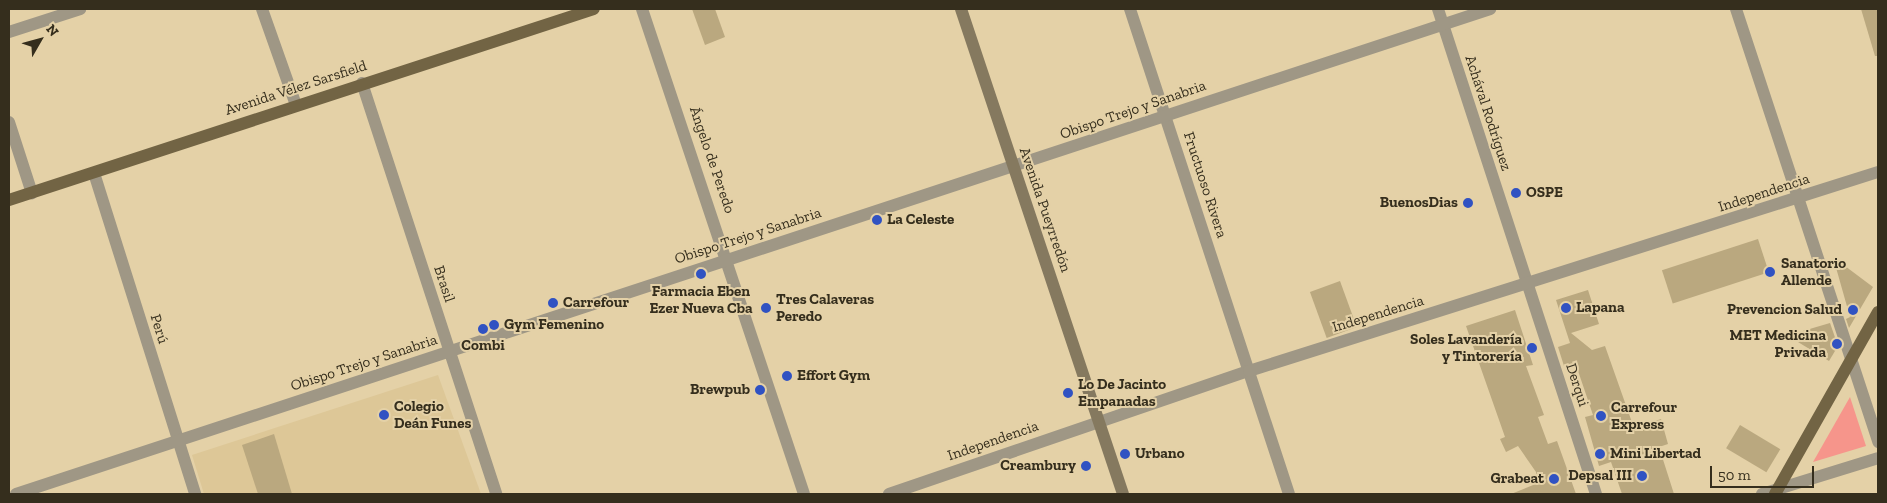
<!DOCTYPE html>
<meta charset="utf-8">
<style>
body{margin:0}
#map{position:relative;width:1887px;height:503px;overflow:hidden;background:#e4d1a7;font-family:"Zilla Slab",serif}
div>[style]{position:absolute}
.built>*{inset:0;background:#ddc797}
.green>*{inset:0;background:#f6958b}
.building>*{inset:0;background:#baa87f;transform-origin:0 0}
.minor>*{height:12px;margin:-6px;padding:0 6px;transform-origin:6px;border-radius:6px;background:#9f9785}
.secondary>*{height:12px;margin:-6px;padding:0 6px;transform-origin:6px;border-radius:6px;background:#85795f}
.primary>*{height:12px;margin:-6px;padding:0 6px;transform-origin:6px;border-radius:6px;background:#726444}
.dots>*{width:14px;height:14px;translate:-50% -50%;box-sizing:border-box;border:2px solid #e4d1a7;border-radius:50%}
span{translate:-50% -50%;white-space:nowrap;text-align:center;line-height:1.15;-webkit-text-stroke:4px #e4d1a7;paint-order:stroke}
.street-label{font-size:15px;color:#352e1d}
.poi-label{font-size:15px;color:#352e1d;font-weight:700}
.left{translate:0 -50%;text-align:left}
.right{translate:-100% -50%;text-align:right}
.frame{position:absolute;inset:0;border:10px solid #352e1d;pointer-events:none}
.north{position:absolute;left:15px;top:15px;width:50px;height:50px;-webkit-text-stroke:4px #e4d1a7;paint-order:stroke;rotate:52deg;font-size:14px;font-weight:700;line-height:20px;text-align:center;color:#352e1d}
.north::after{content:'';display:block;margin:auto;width:18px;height:22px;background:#352e1d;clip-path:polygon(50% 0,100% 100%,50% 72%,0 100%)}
.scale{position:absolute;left:1710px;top:466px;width:104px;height:22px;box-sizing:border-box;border:2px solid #352e1d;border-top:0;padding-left:6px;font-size:15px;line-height:18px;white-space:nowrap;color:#352e1d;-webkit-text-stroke:4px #e4d1a7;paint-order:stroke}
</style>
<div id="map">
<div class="built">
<div style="clip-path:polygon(438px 375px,481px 494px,204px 494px,192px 455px)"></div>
</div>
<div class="green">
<div style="clip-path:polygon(1850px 397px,1866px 446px,1813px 462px)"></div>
</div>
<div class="building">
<div style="clip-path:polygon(692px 9px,715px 9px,725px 37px,705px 45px)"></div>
<div style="clip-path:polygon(1861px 9px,1878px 9px,1878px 56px,1875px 56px)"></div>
<div style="left:1758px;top:239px;width:35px;height:101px;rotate:72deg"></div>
<div style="clip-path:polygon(1833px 257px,1873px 287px,1849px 328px,1846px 319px,1850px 317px)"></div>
<div style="left:1340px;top:281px;width:49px;height:32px;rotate:70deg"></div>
<div style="clip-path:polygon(1588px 290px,1599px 324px,1571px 333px,1592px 350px,1605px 346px,1634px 428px,1661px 419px,1668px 444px,1659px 447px,1674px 494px,1622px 494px,1611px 462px,1599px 466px,1585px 417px,1593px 415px,1576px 365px,1564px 366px,1558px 347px,1570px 343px,1556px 300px)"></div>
<div style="clip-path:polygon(1515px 310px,1533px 365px,1526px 366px,1544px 415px,1538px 417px,1548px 444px,1557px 441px,1576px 494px,1511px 494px,1538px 483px,1536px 472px,1518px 446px,1506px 452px,1500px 439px,1505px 437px,1466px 326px)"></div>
<div style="clip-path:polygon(1830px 323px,1838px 346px,1829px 361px,1798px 342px,1796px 333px)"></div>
<div style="left:1740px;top:425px;width:47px;height:27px;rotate:31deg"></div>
<div style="clip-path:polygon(274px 434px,292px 494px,258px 494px,242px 445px)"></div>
</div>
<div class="minor">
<div style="left:262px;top:9px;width:102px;rotate:70.5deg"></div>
<div style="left:642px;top:9px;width:511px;rotate:71.53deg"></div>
<div style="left:1130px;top:9px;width:510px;rotate:71.85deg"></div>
<div style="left:1438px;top:9px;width:510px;rotate:71.96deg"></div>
<div style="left:1736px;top:9px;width:456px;rotate:71.8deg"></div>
<div style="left:9px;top:32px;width:75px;rotate:-17.9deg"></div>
<div style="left:362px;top:83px;width:432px;rotate:71.9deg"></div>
<div style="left:9px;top:122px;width:75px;rotate:72.1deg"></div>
<div style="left:94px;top:173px;width:337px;rotate:72.5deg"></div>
<div style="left:16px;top:494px;width:1552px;rotate:-18.21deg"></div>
<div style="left:889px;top:494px;width:380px;rotate:-18.9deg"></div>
<div style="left:1249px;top:371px;width:660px;rotate:-17.56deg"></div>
<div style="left:1762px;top:494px;width:121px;rotate:-17.2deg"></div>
</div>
<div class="secondary">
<div style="left:961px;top:9px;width:511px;rotate:71.53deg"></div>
</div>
<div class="primary">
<div style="left:9px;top:200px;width:615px;rotate:-18.08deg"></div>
<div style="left:1775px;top:494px;width:209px;rotate:-60.5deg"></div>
</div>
<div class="dots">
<div style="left:1516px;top:193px;background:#3052c2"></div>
<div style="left:1468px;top:203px;background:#3052c2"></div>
<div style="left:877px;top:220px;background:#3052c2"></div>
<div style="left:1770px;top:272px;background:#3052c2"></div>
<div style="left:701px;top:274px;background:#3052c2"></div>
<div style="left:553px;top:303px;background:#3052c2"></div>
<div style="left:766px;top:308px;background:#3052c2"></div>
<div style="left:1566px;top:308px;background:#3052c2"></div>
<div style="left:1853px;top:310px;background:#3052c2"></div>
<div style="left:494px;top:325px;background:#3052c2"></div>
<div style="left:483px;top:329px;background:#3052c2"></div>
<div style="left:1837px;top:344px;background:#3052c2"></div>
<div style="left:1532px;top:348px;background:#3052c2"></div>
<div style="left:787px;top:376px;background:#3052c2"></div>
<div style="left:760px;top:390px;background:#3052c2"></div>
<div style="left:1068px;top:393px;background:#3052c2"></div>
<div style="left:384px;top:415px;background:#3052c2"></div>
<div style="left:1601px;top:416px;background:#3052c2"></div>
<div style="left:1125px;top:454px;background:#3052c2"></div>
<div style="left:1600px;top:454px;background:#3052c2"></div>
<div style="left:1086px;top:466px;background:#3052c2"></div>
<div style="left:1642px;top:476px;background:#3052c2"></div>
<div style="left:1554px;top:479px;background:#3052c2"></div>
</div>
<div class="street-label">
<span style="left:296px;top:88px;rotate:-18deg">Avenida Vélez Sarsfield</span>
<span style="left:1133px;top:110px;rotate:-19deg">Obispo Trejo y Sanabria</span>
<span style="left:1488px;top:113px;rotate:72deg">Achával Rodríguez</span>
<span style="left:712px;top:160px;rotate:71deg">Ángelo de Peredo</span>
<span style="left:1205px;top:185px;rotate:72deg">Fructuoso Rivera</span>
<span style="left:1764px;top:193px;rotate:-18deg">Independencia</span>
<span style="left:1045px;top:210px;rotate:71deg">Avenida Pueyrredón</span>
<span style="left:748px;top:236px;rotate:-18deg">Obispo Trejo y Sanabria</span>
<span style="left:444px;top:284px;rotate:72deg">Brasil</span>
<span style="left:1378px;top:314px;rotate:-17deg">Independencia</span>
<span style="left:159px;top:329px;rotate:73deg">Perú</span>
<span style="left:364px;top:363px;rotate:-18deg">Obispo Trejo y Sanabria</span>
<span style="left:1577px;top:385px;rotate:72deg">Derqui</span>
<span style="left:993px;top:441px;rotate:-19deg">Independencia</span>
</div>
<div class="poi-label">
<span class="left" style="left:1526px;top:193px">OSPE</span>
<span class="right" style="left:1458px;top:203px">BuenosDias</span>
<span class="left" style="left:887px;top:220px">La Celeste</span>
<span class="left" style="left:1781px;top:272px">Sanatorio<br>Allende</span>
<span style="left:701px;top:300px">Farmacia Eben<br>Ezer Nueva Cba</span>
<span class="left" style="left:776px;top:308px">Tres Calaveras<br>Peredo</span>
<span class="left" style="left:563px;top:303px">Carrefour</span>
<span class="left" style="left:1576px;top:308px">Lapana</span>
<span class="right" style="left:1842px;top:310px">Prevencion Salud</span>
<span class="left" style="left:504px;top:325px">Gym Femenino</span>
<span class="right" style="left:1826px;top:344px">MET Medicina<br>Privada</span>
<span class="right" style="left:1522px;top:348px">Soles Lavandería<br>y Tintorería</span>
<span style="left:483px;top:346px">Combi</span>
<span class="left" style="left:797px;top:376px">Effort Gym</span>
<span class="left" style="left:1078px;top:393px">Lo De Jacinto<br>Empanadas</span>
<span class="right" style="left:750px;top:390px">Brewpub</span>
<span class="left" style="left:394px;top:415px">Colegio<br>Deán Funes</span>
<span class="left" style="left:1611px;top:416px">Carrefour<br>Express</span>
<span class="left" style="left:1135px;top:454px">Urbano</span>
<span class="left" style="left:1610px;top:454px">Mini Libertad</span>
<span class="right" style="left:1076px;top:466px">Creambury</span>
<span class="right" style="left:1632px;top:476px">Depsal III</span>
<span class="right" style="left:1544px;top:479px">Grabeat</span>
</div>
<div class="frame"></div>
<div class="north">N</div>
<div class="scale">50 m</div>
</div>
